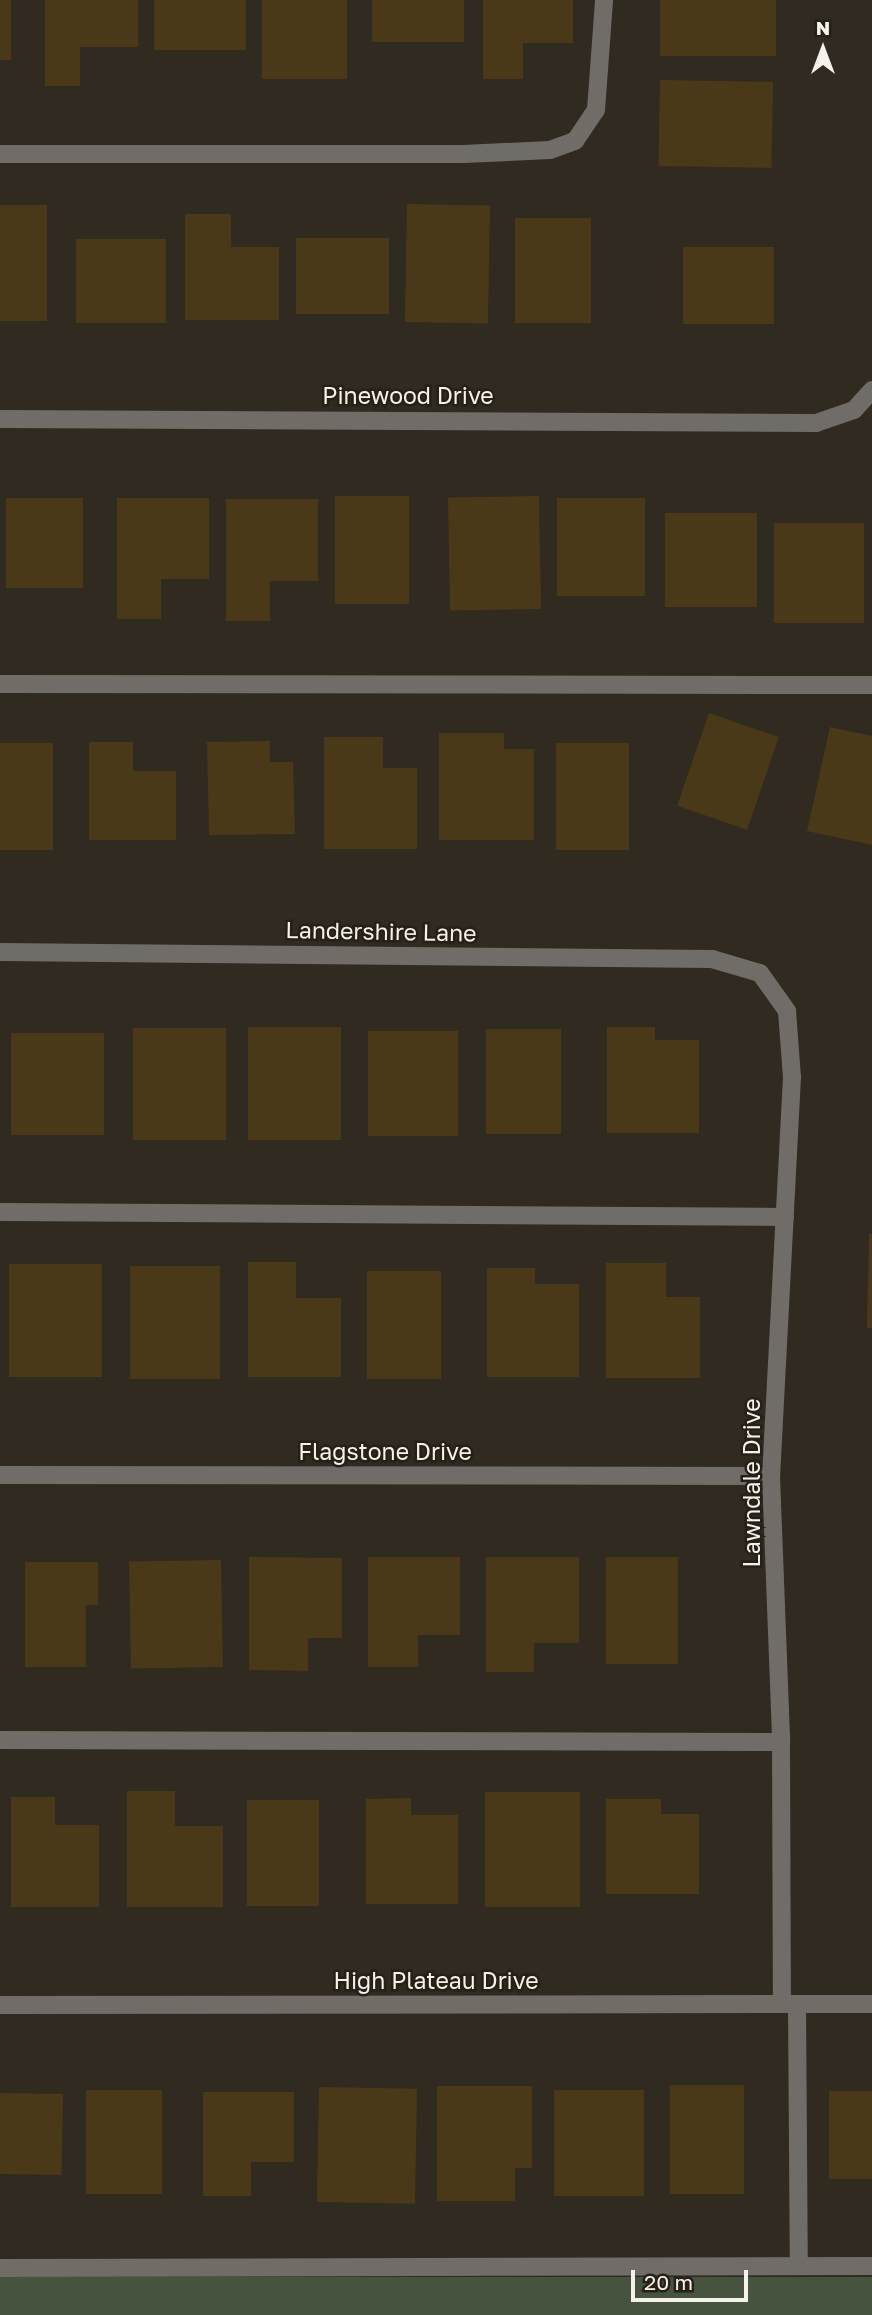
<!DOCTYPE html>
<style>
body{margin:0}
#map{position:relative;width:872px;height:2315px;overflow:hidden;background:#302a20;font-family:"Golos Text",sans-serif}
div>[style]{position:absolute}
.green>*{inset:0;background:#46533f;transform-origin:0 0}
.building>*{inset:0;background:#4a3919;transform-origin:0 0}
.lane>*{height:18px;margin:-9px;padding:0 9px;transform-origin:9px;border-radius:9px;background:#706d68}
.street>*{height:18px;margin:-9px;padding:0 9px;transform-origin:9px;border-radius:9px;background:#706d68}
span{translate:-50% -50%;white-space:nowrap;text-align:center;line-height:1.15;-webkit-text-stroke:5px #262017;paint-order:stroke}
.street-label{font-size:23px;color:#f5f1eb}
.north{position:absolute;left:788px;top:14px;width:70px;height:70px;-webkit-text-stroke:5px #262017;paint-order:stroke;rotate:0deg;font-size:19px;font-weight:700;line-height:28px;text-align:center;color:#f5f1eb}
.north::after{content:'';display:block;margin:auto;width:24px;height:32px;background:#f5f1eb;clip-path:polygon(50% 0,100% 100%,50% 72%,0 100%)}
.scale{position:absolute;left:631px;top:2270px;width:117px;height:32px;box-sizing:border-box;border:4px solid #f5f1eb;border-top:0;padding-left:9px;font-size:21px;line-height:24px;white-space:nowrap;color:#f5f1eb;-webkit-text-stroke:5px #262017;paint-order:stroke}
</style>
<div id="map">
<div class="green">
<div style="left:872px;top:2277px;width:38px;height:872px;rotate:90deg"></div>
</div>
<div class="building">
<div style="left:0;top:0;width:11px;height:60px"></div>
<div style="clip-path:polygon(45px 0,138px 0,138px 47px,80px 47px,80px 86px,45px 86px)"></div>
<div style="left:154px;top:0;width:92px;height:50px"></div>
<div style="left:262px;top:0;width:85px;height:79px"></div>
<div style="left:372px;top:0;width:92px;height:42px"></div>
<div style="clip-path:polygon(483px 0,573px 0,573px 43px,523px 43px,523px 79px,483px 79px)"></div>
<div style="left:660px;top:0;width:116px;height:56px"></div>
<div style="left:660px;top:80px;width:113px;height:86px;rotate:1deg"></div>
<div style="left:407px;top:204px;width:83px;height:118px;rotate:1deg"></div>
<div style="left:0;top:205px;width:47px;height:116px"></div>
<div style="clip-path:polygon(185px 214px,231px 214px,231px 247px,279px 247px,279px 320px,185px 320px)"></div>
<div style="left:515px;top:218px;width:76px;height:105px"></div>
<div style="left:296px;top:238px;width:93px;height:76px"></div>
<div style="left:76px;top:239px;width:90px;height:84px"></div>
<div style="left:683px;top:247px;width:91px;height:77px"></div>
<div style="left:335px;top:496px;width:74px;height:108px"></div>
<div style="left:539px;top:496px;width:113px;height:91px;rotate:89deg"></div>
<div style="left:6px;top:498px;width:77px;height:90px"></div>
<div style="clip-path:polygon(117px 498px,209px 498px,209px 579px,161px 579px,161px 619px,117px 619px)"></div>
<div style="left:557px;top:498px;width:88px;height:98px"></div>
<div style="clip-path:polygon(226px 499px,318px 499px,318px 581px,270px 581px,270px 621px,226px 621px)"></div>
<div style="left:665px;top:513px;width:92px;height:94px"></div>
<div style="left:774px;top:523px;width:90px;height:100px"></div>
<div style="left:709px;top:713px;width:74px;height:98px;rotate:19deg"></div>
<div style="clip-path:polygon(830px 727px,872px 736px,872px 845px,807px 831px)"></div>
<div style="clip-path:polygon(439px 733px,504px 733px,504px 749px,534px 749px,534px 840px,439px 840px)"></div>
<div style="clip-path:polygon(324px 737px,383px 737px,383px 768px,417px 768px,417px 849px,324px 849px)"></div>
<div style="clip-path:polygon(270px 741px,270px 762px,293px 762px,295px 834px,209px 835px,207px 742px)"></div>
<div style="clip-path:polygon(89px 742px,133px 742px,133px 771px,176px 771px,176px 840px,89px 840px)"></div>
<div style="left:0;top:743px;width:53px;height:107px"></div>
<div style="left:556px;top:743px;width:73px;height:107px"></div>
<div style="left:248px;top:1027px;width:93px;height:113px"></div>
<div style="clip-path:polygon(607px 1027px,655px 1027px,655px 1040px,699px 1040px,699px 1133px,607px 1133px)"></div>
<div style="left:133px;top:1028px;width:93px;height:112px"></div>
<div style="left:486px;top:1029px;width:75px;height:105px"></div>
<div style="left:368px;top:1031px;width:90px;height:105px"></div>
<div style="left:11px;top:1033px;width:93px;height:102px"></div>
<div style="clip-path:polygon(869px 1234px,872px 1234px,872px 1328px,867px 1328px)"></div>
<div style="clip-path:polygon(248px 1262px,296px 1262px,296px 1298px,341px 1298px,341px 1377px,248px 1377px)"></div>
<div style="clip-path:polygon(606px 1263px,666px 1263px,666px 1297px,700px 1297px,700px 1378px,606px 1378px)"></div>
<div style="left:9px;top:1264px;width:93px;height:113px"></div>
<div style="left:130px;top:1266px;width:90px;height:113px"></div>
<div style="clip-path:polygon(487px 1268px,535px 1268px,535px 1284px,579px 1284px,579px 1377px,487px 1377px)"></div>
<div style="left:367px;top:1271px;width:74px;height:108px"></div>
<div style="clip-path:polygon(249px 1557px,342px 1558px,342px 1638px,308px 1638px,308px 1671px,249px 1670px)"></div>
<div style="clip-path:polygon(368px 1557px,460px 1557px,460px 1635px,418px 1635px,418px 1667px,368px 1667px)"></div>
<div style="clip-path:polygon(486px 1557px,579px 1557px,579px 1643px,534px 1643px,534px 1672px,486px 1672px)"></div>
<div style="left:606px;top:1557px;width:72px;height:107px"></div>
<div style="left:221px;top:1560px;width:107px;height:92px;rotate:89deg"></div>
<div style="clip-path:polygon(25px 1562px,98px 1562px,98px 1605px,86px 1605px,86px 1667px,25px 1667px)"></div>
<div style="clip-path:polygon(127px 1791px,175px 1791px,175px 1826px,223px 1826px,223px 1907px,127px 1907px)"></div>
<div style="left:485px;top:1792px;width:95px;height:115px"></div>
<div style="clip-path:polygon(11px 1797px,55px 1797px,55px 1825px,99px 1825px,99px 1907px,11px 1907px)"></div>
<div style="clip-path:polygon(411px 1798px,411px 1815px,458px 1815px,458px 1904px,366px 1904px,366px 1799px)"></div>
<div style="clip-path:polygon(606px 1799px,661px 1799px,661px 1814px,699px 1814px,699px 1894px,606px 1894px)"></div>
<div style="left:247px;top:1800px;width:72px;height:106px"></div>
<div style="left:670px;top:2085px;width:74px;height:109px"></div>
<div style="clip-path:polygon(437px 2086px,532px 2086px,532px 2168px,515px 2168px,515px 2201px,437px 2201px)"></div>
<div style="left:319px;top:2087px;width:98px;height:115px;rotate:1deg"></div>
<div style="left:86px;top:2090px;width:76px;height:104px"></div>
<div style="left:554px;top:2090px;width:90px;height:106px"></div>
<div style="left:829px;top:2091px;width:43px;height:88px"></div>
<div style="clip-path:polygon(203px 2092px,294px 2092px,294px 2162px,251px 2162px,251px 2196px,203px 2196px)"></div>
<div style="left:0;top:2093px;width:63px;height:81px;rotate:1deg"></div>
</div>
<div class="lane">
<div style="left:0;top:154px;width:463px"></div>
<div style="left:463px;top:154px;width:87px;rotate:-2.6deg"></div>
<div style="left:550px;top:150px;width:27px;rotate:-20deg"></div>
<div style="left:575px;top:141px;width:37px;rotate:-56deg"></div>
<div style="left:596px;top:110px;width:110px;rotate:-85.8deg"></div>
<div style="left:0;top:684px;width:872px;rotate:0.07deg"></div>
<div style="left:0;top:1212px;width:785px;rotate:0.36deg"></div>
<div style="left:0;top:1740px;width:781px;rotate:0.15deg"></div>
<div style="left:797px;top:2004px;width:262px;rotate:89.6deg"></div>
<div style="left:0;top:2268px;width:872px;rotate:-0.13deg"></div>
</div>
<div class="street">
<div style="left:0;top:419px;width:816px;rotate:0.28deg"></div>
<div style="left:816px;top:423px;width:40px;rotate:-18.9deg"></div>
<div style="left:854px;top:410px;width:27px;rotate:-48deg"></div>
<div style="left:0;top:952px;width:712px;rotate:0.56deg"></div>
<div style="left:712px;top:959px;width:50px;rotate:16.3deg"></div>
<div style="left:760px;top:973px;width:47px;rotate:54.6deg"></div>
<div style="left:787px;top:1011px;width:66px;rotate:85.7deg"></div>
<div style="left:792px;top:1077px;width:400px;rotate:93deg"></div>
<div style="left:771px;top:1476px;width:266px;rotate:87.8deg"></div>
<div style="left:781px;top:1742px;width:262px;rotate:89.8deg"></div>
<div style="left:0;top:1475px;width:771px;rotate:0.07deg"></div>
<div style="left:0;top:2005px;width:872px;rotate:-0.07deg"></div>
</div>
<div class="street-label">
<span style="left:408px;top:395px">Pinewood Drive</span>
<span style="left:381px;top:931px;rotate:1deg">Landershire Lane</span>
<span style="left:385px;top:1451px">Flagstone Drive</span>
<span style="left:751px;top:1483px;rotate:-90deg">Lawndale Drive</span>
<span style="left:436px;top:1980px">High Plateau Drive</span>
</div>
<div class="north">N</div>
<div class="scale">20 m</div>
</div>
